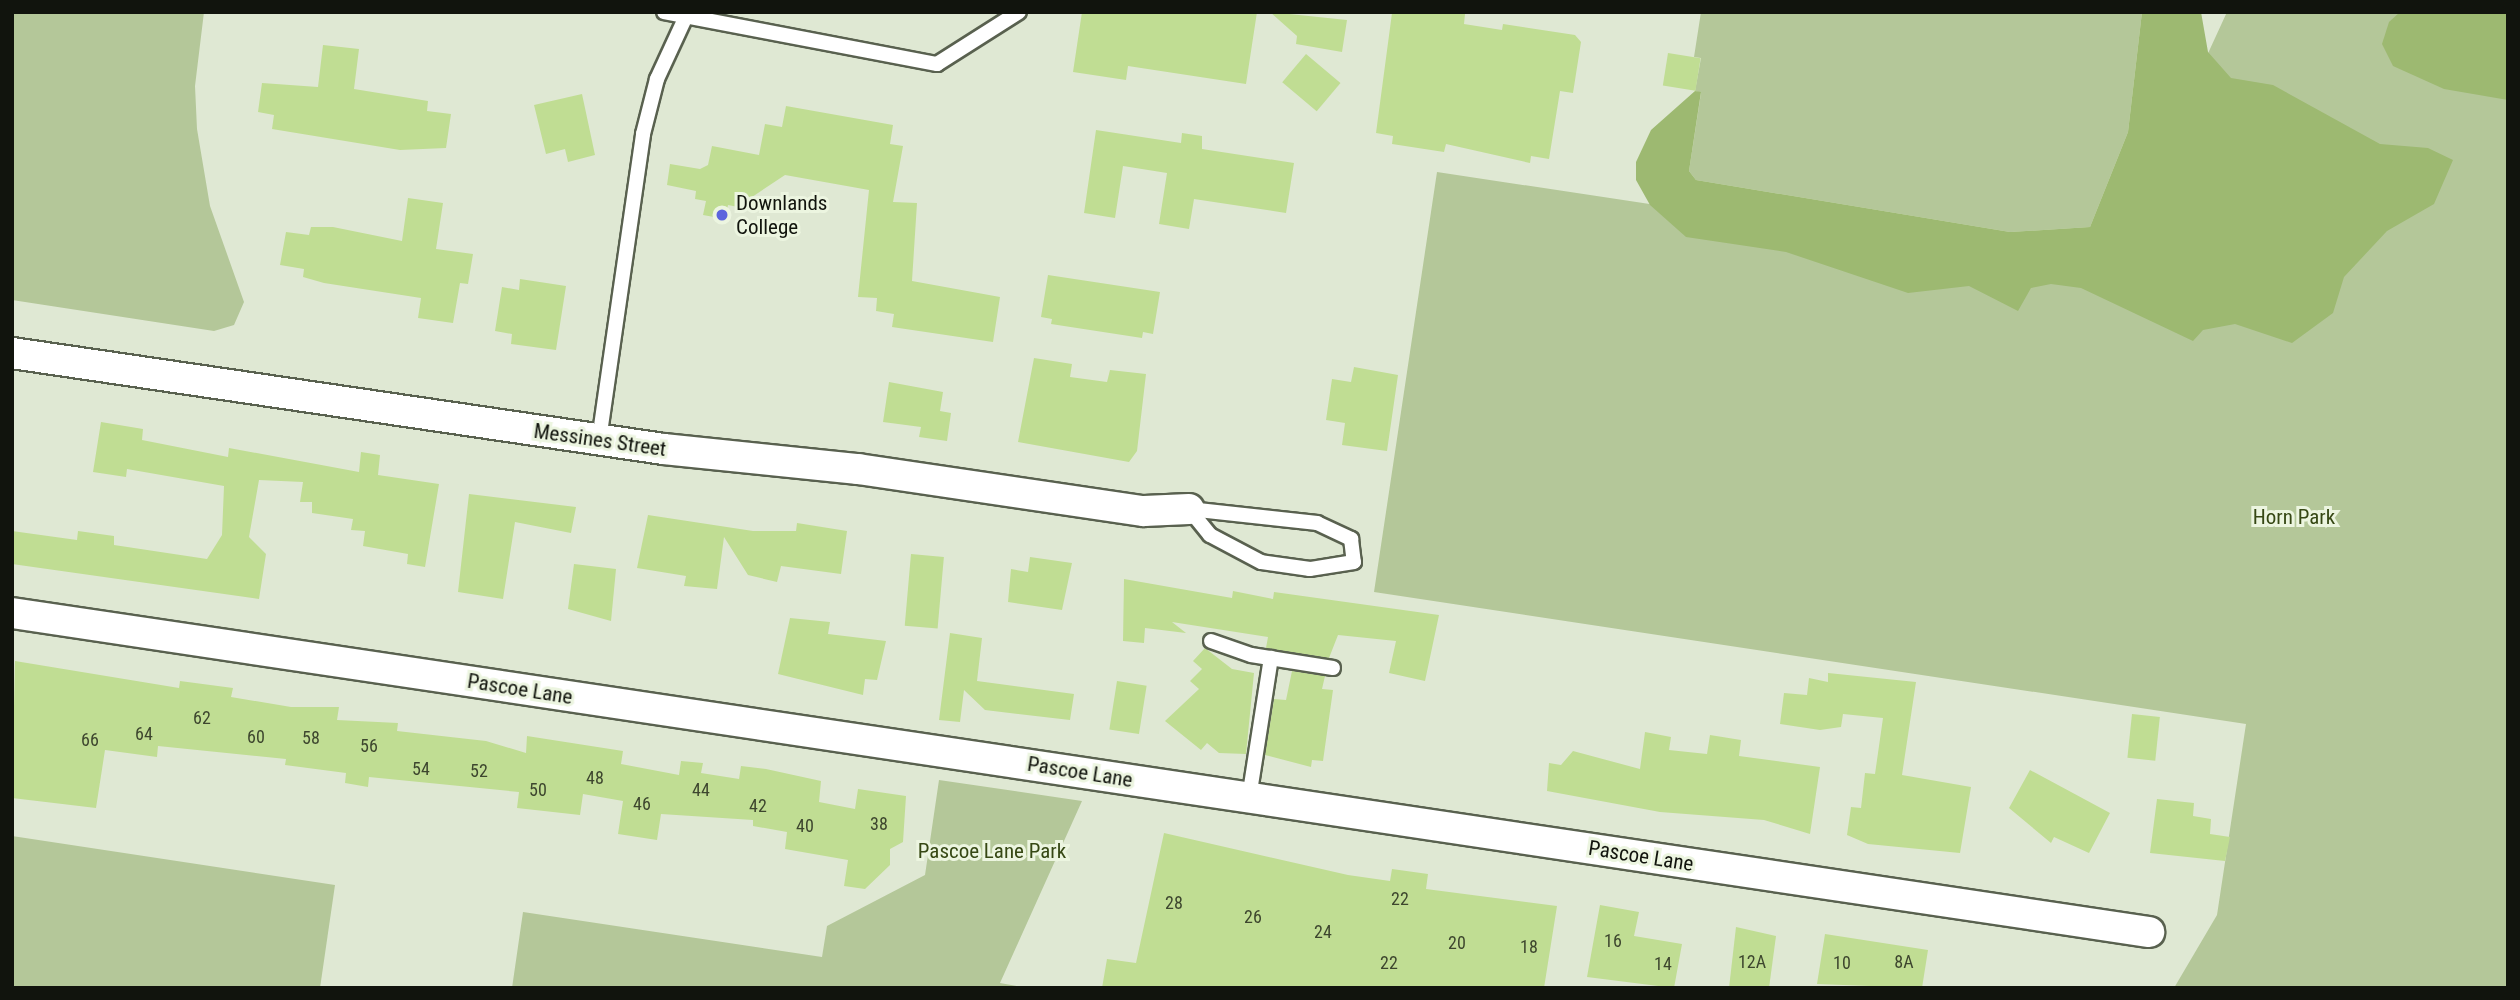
<!DOCTYPE html>
<style>
body{margin:0}
#map{position:relative;width:2520px;height:1000px;overflow:hidden;background:#dfe8d3;font-family:"Roboto Condensed",sans-serif}
div>[style]{position:absolute}
.green>*{inset:0;background:#b4c799}
.forest>*{inset:0;background:#9db971}
.building>*{inset:0;background:#c0dd93;transform-origin:0 0}
.roads{filter:drop-shadow(2px 0 #59614f) drop-shadow(-2px 0 #59614f) drop-shadow(0 2px #59614f) drop-shadow(0 -2px #59614f)}
.service>*{height:14px;margin:-7px;padding:0 7px;transform-origin:7px;border-radius:7px;background:#fff}
.minor>*{height:30px;margin:-15px;padding:0 15px;transform-origin:15px;border-radius:15px;background:#fff}
.dots>*{width:19px;height:19px;translate:-50% -50%;box-sizing:border-box;border:4px solid #ecf5e0;border-radius:50%}
span{translate:-50% -50%;white-space:nowrap;text-align:center;line-height:1.15;-webkit-text-stroke:6px #ecf5e0;paint-order:stroke}
.number-label{font-size:18px;color:#3d462e}
.number-label span{-webkit-text-stroke-width:0}
.poi-label{font-size:21px;color:#11140d}
.left{translate:0 -50%;text-align:left}
.street-label{font-size:21px;color:#11140d}
.park-label{font-size:21px;color:#364814}
.frame{position:absolute;inset:0;border:14px solid #11140d;pointer-events:none}
</style>
<div id="map">
<div class="green">
<div style="clip-path:polygon(12px 12px,204px 12px,195px 86px,197px 129px,210px 206px,244px 302px,234px 325px,214px 331px,12px 300px)"></div>
<div style="clip-path:polygon(1701px 12px,2142px 12px,2128px 132px,2090px 227px,2010px 232px,1696px 180px,1689px 171px,1701px 93px,1695px 91px,1701px 58px,1694px 57px)"></div>
<div style="clip-path:polygon(2227px 12px,2508px 12px,2508px 988px,2174px 988px,2217px 915px,2246px 724px,1374px 592px,1437px 172px,2107px 273px)"></div>
<div style="clip-path:polygon(939px 780px,1082px 801px,1000px 983px,1027px 988px,512px 988px,523px 912px,822px 957px,827px 926px,925px 875px)"></div>
<div style="clip-path:polygon(12px 836px,335px 885px,320px 988px,12px 988px)"></div>
</div>
<div class="forest">
<div style="clip-path:polygon(2142px 12px,2201px 12px,2208px 52px,2231px 78px,2273px 85px,2380px 144px,2428px 148px,2453px 160px,2434px 204px,2387px 231px,2344px 277px,2333px 313px,2292px 343px,2235px 324px,2203px 330px,2193px 341px,2081px 288px,2051px 284px,2031px 288px,2018px 311px,1969px 286px,1908px 293px,1786px 252px,1686px 237px,1650px 205px,1636px 180px,1636px 162px,1651px 130px,1695px 91px,1701px 92px,1689px 171px,1696px 180px,2010px 232px,2090px 227px,2128px 132px)"></div>
<div style="clip-path:polygon(2400px 12px,2508px 12px,2508px 100px,2444px 89px,2393px 66px,2382px 44px,2389px 22px)"></div>
</div>
<div class="building">
<div style="clip-path:polygon(1082px 12px,1257px 12px,1246px 84px,1128px 66px,1126px 80px,1073px 72px)"></div>
<div style="clip-path:polygon(1270px 12px,1347px 20px,1342px 52px,1296px 44px,1297px 36px)"></div>
<div style="clip-path:polygon(1412px 12px,1465px 14px,1464px 24px,1502px 30px,1503px 24px,1575px 35px,1581px 42px,1573px 93px,1560px 91px,1549px 159px,1531px 156px,1530px 163px,1446px 144px,1444px 152px,1392px 144px,1393px 136px,1376px 133px,1392px 13px)"></div>
<div style="clip-path:polygon(323px 45px,359px 49px,354px 89px,428px 101px,427px 111px,451px 114px,446px 148px,400px 150px,272px 129px,274px 115px,258px 112px,262px 83px,318px 87px)"></div>
<div style="left:1668px;top:53px;width:33px;height:33px;rotate:9deg"></div>
<div style="left:1306px;top:54px;width:45px;height:37px;rotate:40deg"></div>
<div style="clip-path:polygon(582px 94px,595px 155px,568px 162px,565px 149px,546px 154px,534px 105px)"></div>
<div style="clip-path:polygon(786px 106px,893px 125px,890px 144px,903px 146px,893px 202px,917px 203px,912px 281px,1000px 297px,993px 342px,892px 327px,894px 314px,876px 311px,877px 298px,858px 297px,869px 190px,785px 175px,749px 199px,748px 209px,728px 205px,725px 219px,703px 215px,706px 201px,695px 199px,696px 191px,667px 185px,670px 164px,700px 169px,708px 165px,712px 146px,759px 155px,765px 124px,782px 127px)"></div>
<div style="clip-path:polygon(1096px 130px,1181px 143px,1182px 133px,1202px 136px,1202px 149px,1294px 163px,1286px 213px,1194px 199px,1189px 229px,1159px 224px,1167px 173px,1123px 166px,1115px 218px,1084px 213px)"></div>
<div style="clip-path:polygon(408px 198px,443px 203px,436px 249px,473px 254px,468px 284px,460px 283px,453px 323px,418px 318px,421px 298px,324px 283px,303px 277px,304px 269px,280px 265px,286px 232px,309px 235px,311px 227px,333px 227px,402px 241px)"></div>
<div style="clip-path:polygon(1048px 275px,1160px 292px,1153px 334px,1143px 332px,1142px 338px,1051px 324px,1052px 319px,1041px 317px)"></div>
<div style="clip-path:polygon(520px 279px,566px 286px,556px 350px,511px 344px,512px 334px,495px 331px,502px 287px,519px 290px)"></div>
<div style="clip-path:polygon(1034px 358px,1072px 364px,1070px 377px,1107px 382px,1110px 370px,1146px 374px,1137px 451px,1129px 462px,1018px 442px)"></div>
<div style="clip-path:polygon(1354px 367px,1398px 375px,1387px 451px,1342px 445px,1345px 423px,1326px 420px,1332px 379px,1351px 382px)"></div>
<div style="clip-path:polygon(889px 382px,943px 392px,940px 411px,951px 413px,947px 441px,919px 437px,921px 427px,883px 422px)"></div>
<div style="clip-path:polygon(101px 422px,143px 429px,142px 440px,228px 457px,229px 448px,359px 472px,361px 452px,380px 455px,378px 475px,439px 484px,425px 567px,407px 564px,408px 554px,363px 546px,365px 531px,351px 530px,353px 519px,312px 513px,312px 502px,300px 502px,303px 482px,259px 480px,249px 537px,266px 554px,259px 599px,12px 564px,12px 531px,77px 540px,78px 531px,114px 536px,114px 545px,207px 559px,222px 535px,224px 486px,127px 469px,126px 477px,93px 472px)"></div>
<div style="clip-path:polygon(469px 494px,576px 507px,571px 533px,515px 522px,503px 599px,458px 592px)"></div>
<div style="clip-path:polygon(648px 515px,753px 531px,796px 531px,797px 523px,847px 531px,841px 574px,781px 566px,777px 582px,748px 575px,724px 537px,717px 589px,684px 586px,686px 576px,637px 568px)"></div>
<div style="left:911px;top:554px;width:33px;height:72px;rotate:5deg"></div>
<div style="clip-path:polygon(1030px 557px,1072px 563px,1062px 610px,1008px 602px,1011px 569px,1028px 572px)"></div>
<div style="clip-path:polygon(574px 564px,616px 569px,611px 621px,568px 609px)"></div>
<div style="clip-path:polygon(1124px 579px,1232px 598px,1233px 591px,1273px 599px,1274px 592px,1439px 615px,1425px 681px,1389px 673px,1396px 641px,1338px 635px,1329px 658px,1266px 648px,1268px 637px,1172px 622px,1186px 633px,1145px 628px,1144px 643px,1123px 641px)"></div>
<div style="clip-path:polygon(790px 618px,830px 622px,828px 634px,886px 641px,877px 680px,865px 679px,863px 695px,778px 674px)"></div>
<div style="clip-path:polygon(950px 633px,982px 638px,977px 681px,1074px 694px,1070px 720px,985px 710px,964px 690px,960px 722px,939px 720px)"></div>
<div style="clip-path:polygon(1205px 648px,1232px 669px,1254px 673px,1246px 754px,1219px 753px,1207px 743px,1201px 750px,1165px 721px,1199px 689px,1190px 681px,1202px 669px,1193px 661px)"></div>
<div style="clip-path:polygon(15px 661px,179px 688px,180px 681px,233px 688px,231px 697px,291px 707px,339px 707px,337px 720px,398px 723px,397px 731px,486px 741px,526px 753px,527px 736px,623px 751px,621px 764px,679px 775px,681px 761px,703px 763px,701px 773px,739px 779px,741px 766px,766px 769px,821px 781px,819px 802px,855px 809px,858px 789px,906px 796px,903px 842px,890px 849px,890px 865px,865px 889px,844px 886px,848px 860px,785px 849px,787px 832px,753px 826px,753px 820px,661px 814px,657px 840px,618px 834px,623px 801px,583px 794px,580px 815px,517px 808px,519px 792px,369px 777px,368px 787px,345px 783px,346px 773px,285px 765px,286px 759px,158px 746px,157px 757px,105px 750px,96px 808px,12px 798px)"></div>
<div style="clip-path:polygon(1292px 671px,1325px 676px,1322px 689px,1333px 690px,1323px 761px,1312px 760px,1311px 767px,1265px 755px,1274px 699px,1286px 700px)"></div>
<div style="clip-path:polygon(1828px 673px,1916px 682px,1902px 775px,1971px 787px,1960px 853px,1868px 844px,1847px 835px,1851px 807px,1861px 808px,1865px 773px,1875px 774px,1883px 718px,1843px 714px,1841px 727px,1820px 730px,1780px 724px,1784px 693px,1807px 695px,1809px 678px,1828px 682px)"></div>
<div style="left:1117px;top:681px;width:30px;height:49px;rotate:9deg"></div>
<div style="left:2132px;top:714px;width:28px;height:44px;rotate:6deg"></div>
<div style="clip-path:polygon(1645px 732px,1671px 737px,1669px 750px,1707px 754px,1710px 735px,1741px 740px,1739px 756px,1820px 767px,1810px 834px,1764px 820px,1660px 812px,1547px 791px,1549px 763px,1561px 765px,1573px 751px,1640px 769px)"></div>
<div style="clip-path:polygon(2030px 770px,2110px 813px,2089px 853px,2054px 837px,2051px 843px,2009px 808px)"></div>
<div style="clip-path:polygon(2157px 799px,2194px 803px,2193px 816px,2211px 819px,2210px 834px,2230px 837px,2225px 861px,2150px 853px)"></div>
<div style="clip-path:polygon(1164px 833px,1348px 875px,1390px 881px,1392px 869px,1428px 874px,1426px 889px,1557px 906px,1544px 988px,1102px 988px,1107px 959px,1136px 963px)"></div>
<div style="clip-path:polygon(1600px 905px,1639px 912px,1634px 936px,1682px 944px,1674px 988px,1587px 977px)"></div>
<div style="clip-path:polygon(1736px 927px,1776px 936px,1769px 988px,1729px 988px)"></div>
<div style="clip-path:polygon(1825px 934px,1928px 950px,1922px 988px,1817px 984px)"></div>
</div>
<div class="roads">
<div class="service">
<div style="left:664px;top:12px;width:278px;rotate:10.8deg"></div>
<div style="left:937px;top:64px;width:97px;rotate:-32.4deg"></div>
<div style="left:599px;top:440px;width:309px;rotate:-81.8deg"></div>
<div style="left:643px;top:134px;width:57px;rotate:-75.7deg"></div>
<div style="left:657px;top:79px;width:74px;rotate:-65.2deg"></div>
<div style="left:1189px;top:509px;width:129px;rotate:6.2deg"></div>
<div style="left:1317px;top:523px;width:38px;rotate:25deg"></div>
<div style="left:1351px;top:539px;width:23px;rotate:83deg"></div>
<div style="left:1354px;top:562px;width:45px;rotate:171deg"></div>
<div style="left:1310px;top:569px;width:49px;rotate:-171.9deg"></div>
<div style="left:1261px;top:562px;width:58px;rotate:-152.1deg"></div>
<div style="left:1210px;top:535px;width:33px;rotate:-129deg"></div>
<div style="left:1211px;top:641px;width:42px;rotate:19.3deg"></div>
<div style="left:1251px;top:655px;width:83px;rotate:9deg"></div>
<div style="left:1249px;top:798px;width:142px;rotate:-81.1deg"></div>
</div>
<div class="minor">
<div style="left:12px;top:353px;width:659px;rotate:8.38deg"></div>
<div style="left:664px;top:449px;width:195px;rotate:5.9deg"></div>
<div style="left:858px;top:469px;width:289px;rotate:8.4deg"></div>
<div style="left:1144px;top:511px;width:45px;rotate:-2.5deg"></div>
<div style="left:12px;top:613px;width:2161px;rotate:8.49deg"></div>
</div>
</div>
<div class="dots">
<div style="left:722px;top:215px;background:#5c65dd"></div>
</div>
<div class="number-label">
<span style="left:202px;top:718px">62</span>
<span style="left:144px;top:734px">64</span>
<span style="left:256px;top:737px">60</span>
<span style="left:311px;top:738px">58</span>
<span style="left:90px;top:740px">66</span>
<span style="left:369px;top:746px">56</span>
<span style="left:421px;top:769px">54</span>
<span style="left:479px;top:771px">52</span>
<span style="left:595px;top:778px">48</span>
<span style="left:538px;top:790px">50</span>
<span style="left:701px;top:790px">44</span>
<span style="left:642px;top:804px">46</span>
<span style="left:758px;top:806px">42</span>
<span style="left:879px;top:824px">38</span>
<span style="left:805px;top:826px">40</span>
<span style="left:1400px;top:899px">22</span>
<span style="left:1174px;top:903px">28</span>
<span style="left:1253px;top:917px">26</span>
<span style="left:1323px;top:932px">24</span>
<span style="left:1613px;top:941px">16</span>
<span style="left:1457px;top:943px">20</span>
<span style="left:1529px;top:947px">18</span>
<span style="left:1752px;top:962px">12A</span>
<span style="left:1904px;top:962px">8A</span>
<span style="left:1389px;top:963px">22</span>
<span style="left:1842px;top:963px">10</span>
<span style="left:1663px;top:964px">14</span>
</div>
<div class="poi-label">
<span class="left" style="left:736px;top:215px">Downlands<br>College</span>
</div>
<div class="street-label">
<span style="left:600px;top:440px;rotate:8deg">Messines Street</span>
<span style="left:520px;top:689px;rotate:9deg">Pascoe Lane</span>
<span style="left:1080px;top:772px;rotate:9deg">Pascoe Lane</span>
<span style="left:1641px;top:856px;rotate:9deg">Pascoe Lane</span>
</div>
<div class="park-label">
<span style="left:2294px;top:517px">Horn Park</span>
<span style="left:992px;top:851px">Pascoe Lane Park</span>
</div>
<div class="frame"></div>
</div>
